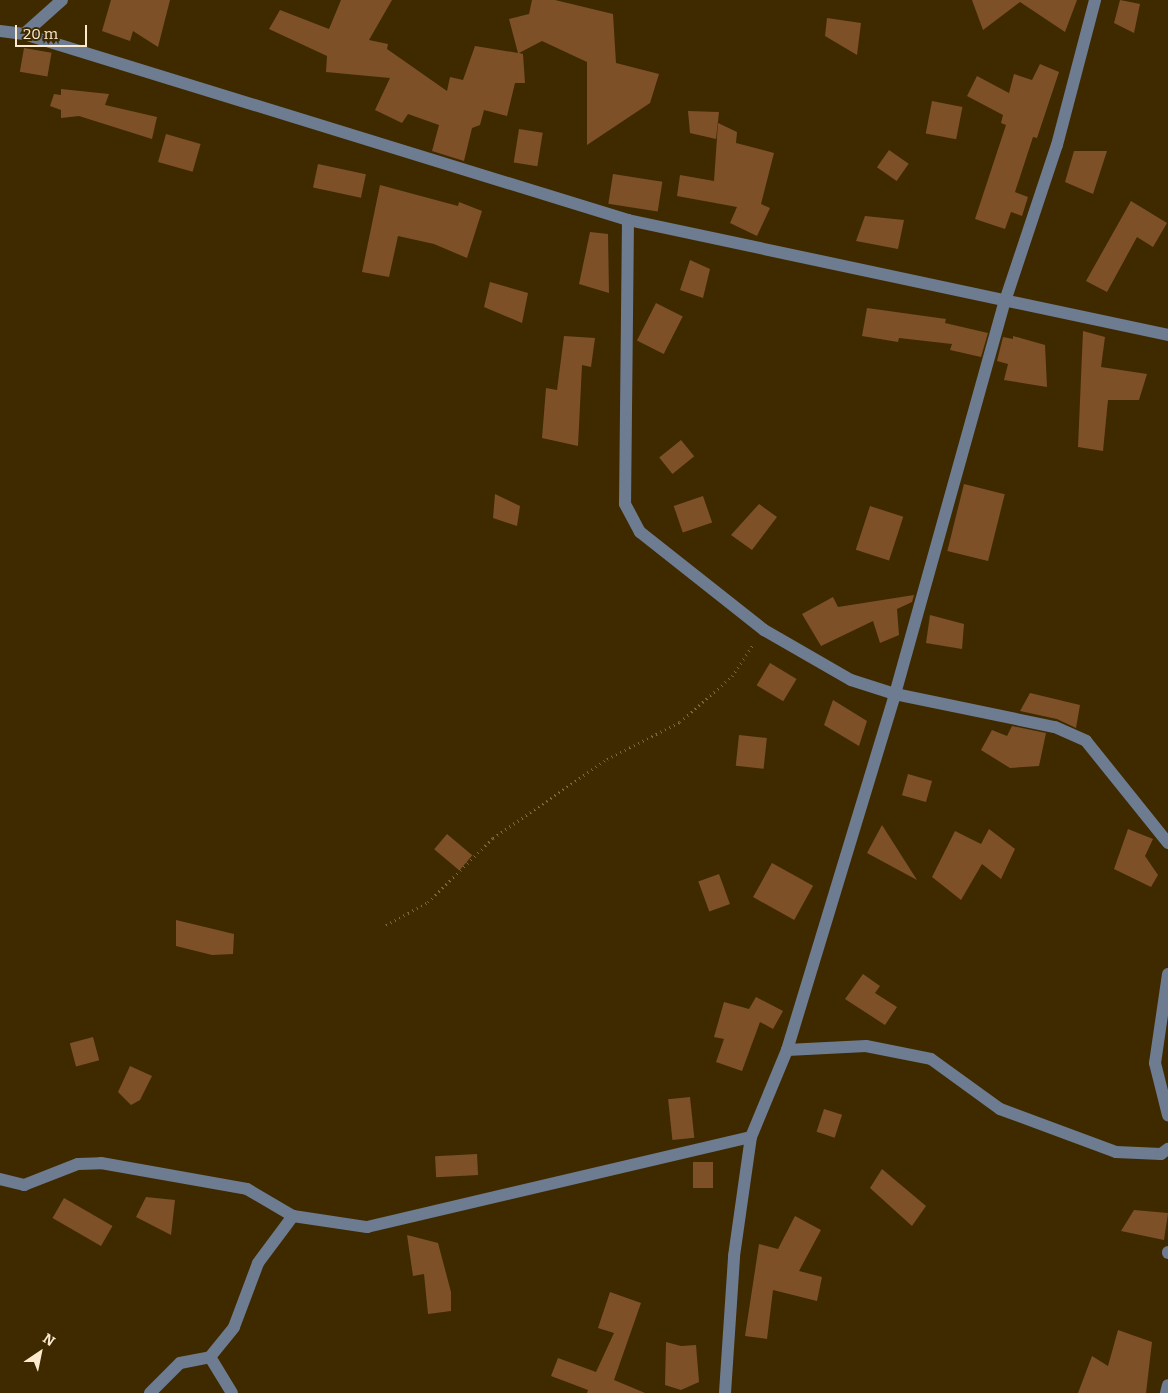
<!DOCTYPE html>
<style>
body{margin:0}
#map{position:relative;width:1168px;height:1393px;overflow:hidden;background:#3f2a00;font-family:Bitter,serif}
div>[style]{position:absolute}
.building>*{inset:0;background:#7d5028;transform-origin:0 0}
.path>*{height:3px;margin-top:-1.5px;transform-origin:0;background:repeating-linear-gradient(90deg,#7c6842 0 1px,transparent 0 5px)}
.minor>*{height:12px;margin:-6px;padding:0 6px;transform-origin:6px;border-radius:6px;background:#6e7c91}
span{translate:-50% -50%;white-space:nowrap;text-align:center;line-height:1.15;-webkit-text-stroke:5px #3f2a00;paint-order:stroke}
.north{position:absolute;left:15px;top:1328px;width:50px;height:50px;-webkit-text-stroke:4px #3f2a00;paint-order:stroke;rotate:34deg;font-size:14px;font-weight:700;line-height:20px;text-align:center;color:#fbeace}
.north::after{content:'';display:block;margin:auto;width:18px;height:22px;background:#fbeace;clip-path:polygon(50% 0,100% 100%,50% 72%,0 100%)}
.scale{position:absolute;left:15px;top:25px;width:72px;height:22px;box-sizing:border-box;border:2px solid #fbeace;border-top:0;padding-left:6px;font-size:15px;line-height:18px;white-space:nowrap;color:#fbeace;-webkit-text-stroke:4px #3f2a00;paint-order:stroke}
</style>
<div id="map">
<div class="building">
<div style="clip-path:polygon(111px 0,170px 0,158px 47px,133px 31px,130px 41px,102px 31px)"></div>
<div style="clip-path:polygon(341px 0,392px 0,369px 40px,388px 44px,387px 49px,447px 91px,450px 77px,463px 80px,475px 46px,518px 53px,509px 19px,529px 14px,532px 0,555px 0,613px 14px,616px 63px,659px 74px,650px 103px,587px 145px,587px 62px,542px 41px,519px 53px,523px 54px,525px 83px,515px 83px,507px 116px,484px 110px,480px 125px,472px 128px,464px 161px,432px 151px,439px 125px,408px 114px,402px 123px,375px 110px,390px 78px,326px 72px,327px 56px,269px 29px,280px 10px,329px 29px)"></div>
<div style="clip-path:polygon(972px 0,1077px 0,1065px 32px,1020px 2px,983px 30px)"></div>
<div style="clip-path:polygon(1120px 0,1140px 4px,1134px 33px,1114px 23px)"></div>
<div style="clip-path:polygon(827px 18px,861px 23px,857px 55px,825px 36px)"></div>
<div style="left:24px;top:48px;width:28px;height:24px;rotate:10deg"></div>
<div style="clip-path:polygon(1040px 64px,1059px 72px,1037px 138px,1033px 137px,1015px 192px,1028px 197px,1022px 216px,1011px 212px,1005px 229px,975px 219px,1006px 125px,1001px 123px,1003px 115px,967px 96px,977px 76px,1009px 93px,1014px 74px,1032px 80px)"></div>
<div style="clip-path:polygon(61px 89px,109px 94px,105px 105px,157px 117px,152px 139px,79px 116px,61px 118px,61px 110px,50px 106px,54px 94px,61px 95px)"></div>
<div style="left:932px;top:101px;width:31px;height:33px;rotate:11deg"></div>
<div style="clip-path:polygon(688px 111px,719px 112px,716px 139px,690px 133px)"></div>
<div style="clip-path:polygon(718px 123px,737px 132px,736px 143px,774px 153px,761px 204px,770px 208px,757px 236px,730px 223px,737px 207px,677px 196px,680px 175px,714px 181px)"></div>
<div style="left:519px;top:129px;width:24px;height:34px;rotate:9deg"></div>
<div style="left:166px;top:134px;width:36px;height:29px;rotate:16deg"></div>
<div style="left:889px;top:150px;width:24px;height:21px;rotate:35deg"></div>
<div style="clip-path:polygon(1074px 151px,1107px 151px,1093px 194px,1065px 182px)"></div>
<div style="left:318px;top:164px;width:49px;height:24px;rotate:12deg"></div>
<div style="left:613px;top:174px;width:50px;height:30px;rotate:9deg"></div>
<div style="clip-path:polygon(380px 185px,458px 206px,459px 202px,482px 211px,467px 258px,434px 244px,398px 236px,389px 277px,362px 272px)"></div>
<div style="clip-path:polygon(1131px 201px,1167px 223px,1153px 247px,1137px 237px,1107px 292px,1086px 281px)"></div>
<div style="clip-path:polygon(865px 216px,904px 220px,898px 249px,856px 241px)"></div>
<div style="clip-path:polygon(590px 232px,608px 234px,609px 293px,579px 284px)"></div>
<div style="clip-path:polygon(690px 260px,710px 269px,703px 298px,680px 290px)"></div>
<div style="clip-path:polygon(490px 282px,528px 293px,522px 323px,484px 307px)"></div>
<div style="left:656px;top:303px;width:30px;height:42px;rotate:27deg"></div>
<div style="clip-path:polygon(867px 308px,946px 319px,945px 323px,988px 333px,981px 357px,950px 350px,952px 344px,899px 338px,898px 342px,862px 336px)"></div>
<div style="clip-path:polygon(1083px 331px,1105px 337px,1101px 367px,1147px 374px,1139px 400px,1108px 400px,1103px 451px,1078px 447px)"></div>
<div style="clip-path:polygon(564px 336px,595px 338px,591px 367px,582px 365px,578px 446px,542px 438px,546px 388px,557px 390px)"></div>
<div style="clip-path:polygon(1013px 336px,1045px 345px,1047px 387px,1004px 380px,1008px 364px,997px 361px,1003px 337px,1013px 339px)"></div>
<div style="left:681px;top:440px;width:21px;height:28px;rotate:51deg"></div>
<div style="left:964px;top:484px;width:42px;height:69px;rotate:14deg"></div>
<div style="clip-path:polygon(495px 494px,520px 506px,517px 526px,493px 518px)"></div>
<div style="left:703px;top:496px;width:28px;height:31px;rotate:71deg"></div>
<div style="clip-path:polygon(759px 504px,777px 517px,752px 550px,731px 535px)"></div>
<div style="left:870px;top:506px;width:35px;height:46px;rotate:18deg"></div>
<div style="clip-path:polygon(914px 595px,912px 602px,897px 609px,899px 635px,880px 643px,873px 621px,821px 646px,802px 614px,833px 597px,838px 607px)"></div>
<div style="clip-path:polygon(930px 615px,964px 624px,962px 649px,926px 643px)"></div>
<div style="left:770px;top:663px;width:31px;height:26px;rotate:31deg"></div>
<div style="clip-path:polygon(1030px 693px,1080px 705px,1076px 728px,1057px 719px,1020px 711px)"></div>
<div style="clip-path:polygon(833px 700px,867px 721px,859px 746px,824px 725px)"></div>
<div style="clip-path:polygon(1012px 726px,1046px 733px,1039px 766px,1010px 768px,981px 750px,992px 730px,1007px 736px)"></div>
<div style="left:739px;top:735px;width:28px;height:31px;rotate:6deg"></div>
<div style="left:908px;top:774px;width:25px;height:22px;rotate:16deg"></div>
<div style="clip-path:polygon(882px 825px,917px 880px,867px 853px)"></div>
<div style="clip-path:polygon(989px 829px,1015px 849px,1001px 879px,982px 864px,961px 900px,932px 877px,955px 831px,981px 844px)"></div>
<div style="clip-path:polygon(1128px 829px,1153px 839px,1145px 856px,1158px 875px,1151px 887px,1114px 869px)"></div>
<div style="left:447px;top:834px;width:33px;height:20px;rotate:40deg"></div>
<div style="left:772px;top:863px;width:47px;height:39px;rotate:29deg"></div>
<div style="left:719px;top:874px;width:32px;height:22px;rotate:70deg"></div>
<div style="clip-path:polygon(176px 920px,234px 934px,233px 954px,212px 955px,176px 946px)"></div>
<div style="clip-path:polygon(863px 974px,880px 986px,875px 993px,897px 1007px,885px 1025px,845px 999px)"></div>
<div style="clip-path:polygon(756px 997px,783px 1011px,773px 1029px,760px 1022px,742px 1071px,716px 1062px,724px 1039px,714px 1037px,724px 1002px,749px 1009px)"></div>
<div style="left:93px;top:1037px;width:24px;height:24px;rotate:75deg"></div>
<div style="clip-path:polygon(130px 1066px,152px 1076px,140px 1100px,131px 1105px,118px 1092px)"></div>
<div style="left:690px;top:1097px;width:41px;height:22px;rotate:84deg"></div>
<div style="left:824px;top:1109px;width:19px;height:24px;rotate:18deg"></div>
<div style="left:477px;top:1154px;width:21px;height:42px;rotate:87deg"></div>
<div style="left:693px;top:1162px;width:20px;height:26px"></div>
<div style="clip-path:polygon(882px 1169px,926px 1206px,912px 1226px,870px 1188px)"></div>
<div style="clip-path:polygon(146px 1197px,175px 1200px,171px 1235px,136px 1217px)"></div>
<div style="left:64px;top:1198px;width:56px;height:23px;rotate:30deg"></div>
<div style="clip-path:polygon(1134px 1210px,1168px 1213px,1164px 1240px,1121px 1231px)"></div>
<div style="clip-path:polygon(795px 1216px,821px 1230px,799px 1271px,822px 1277px,817px 1301px,773px 1290px,767px 1339px,745px 1336px,759px 1244px,778px 1249px)"></div>
<div style="clip-path:polygon(407px 1235px,438px 1243px,451px 1292px,451px 1311px,428px 1314px,424px 1274px,413px 1276px)"></div>
<div style="clip-path:polygon(610px 1292px,641px 1303px,614px 1380px,645px 1393px,587px 1393px,588px 1390px,551px 1376px,558px 1358px,596px 1372px,614px 1333px,598px 1328px)"></div>
<div style="clip-path:polygon(1118px 1330px,1152px 1342px,1146px 1393px,1078px 1393px,1092px 1356px,1108px 1366px)"></div>
<div style="clip-path:polygon(666px 1342px,681px 1346px,696px 1345px,699px 1382px,681px 1390px,665px 1385px)"></div>
</div>
<div class="path">
<div style="left:386px;top:925px;width:48px;rotate:-28.7deg"></div>
<div style="left:428px;top:902px;width:91px;rotate:-44.6deg"></div>
<div style="left:493px;top:838px;width:139px;rotate:-34.7deg"></div>
<div style="left:607px;top:759px;width:82px;rotate:-26.9deg"></div>
<div style="left:680px;top:722px;width:69px;rotate:-41.5deg"></div>
<div style="left:732px;top:676px;width:37px;rotate:-56deg"></div>
</div>
<div class="minor">
<div style="left:0;top:31px;width:24px;rotate:7deg"></div>
<div style="left:24px;top:34px;width:632px;rotate:17.12deg"></div>
<div style="left:628px;top:220px;width:552px;rotate:12.02deg"></div>
<div style="left:24px;top:34px;width:51px;rotate:-41.8deg"></div>
<div style="left:628px;top:220px;width:284px;rotate:90.6deg"></div>
<div style="left:625px;top:504px;width:32px;rotate:62deg"></div>
<div style="left:640px;top:532px;width:158px;rotate:38.3deg"></div>
<div style="left:764px;top:630px;width:100px;rotate:29.9deg"></div>
<div style="left:851px;top:680px;width:46px;rotate:17.7deg"></div>
<div style="left:895px;top:694px;width:163px;rotate:11.7deg"></div>
<div style="left:1055px;top:727px;width:34px;rotate:24deg"></div>
<div style="left:1086px;top:741px;width:131px;rotate:51.2deg"></div>
<div style="left:1168px;top:974px;width:90px;rotate:98.3deg"></div>
<div style="left:1155px;top:1063px;width:54px;rotate:76deg"></div>
<div style="left:787px;top:1050px;width:79px;rotate:-2.9deg"></div>
<div style="left:866px;top:1046px;width:66px;rotate:11.3deg"></div>
<div style="left:931px;top:1059px;width:85px;rotate:35.9deg"></div>
<div style="left:1000px;top:1109px;width:124px;rotate:20.3deg"></div>
<div style="left:1116px;top:1152px;width:45px;rotate:2.5deg"></div>
<div style="left:1161px;top:1154px;width:9px;rotate:-36deg"></div>
<div style="left:0;top:1179px;width:25px;rotate:14deg"></div>
<div style="left:24px;top:1185px;width:58px;rotate:-21.3deg"></div>
<div style="left:78px;top:1164px;width:23px;rotate:-2deg"></div>
<div style="left:101px;top:1163px;width:148px;rotate:10.1deg"></div>
<div style="left:247px;top:1189px;width:53px;rotate:30.4deg"></div>
<div style="left:1168px;top:1252px;width:1px;rotate:90deg"></div>
<div style="left:210px;top:1357px;width:42px;rotate:58.6deg"></div>
<div style="left:150px;top:1393px;width:42px;rotate:-45deg"></div>
<div style="left:180px;top:1363px;width:31px;rotate:-11deg"></div>
<div style="left:210px;top:1357px;width:38px;rotate:-51deg"></div>
<div style="left:234px;top:1327px;width:68px;rotate:-69.4deg"></div>
<div style="left:258px;top:1263px;width:59px;rotate:-53.3deg"></div>
<div style="left:293px;top:1216px;width:75px;rotate:8.5deg"></div>
<div style="left:367px;top:1227px;width:394px;rotate:-13.2deg"></div>
<div style="left:725px;top:1393px;width:137px;rotate:-86.2deg"></div>
<div style="left:734px;top:1256px;width:120px;rotate:-81.9deg"></div>
<div style="left:751px;top:1137px;width:94px;rotate:-67.5deg"></div>
<div style="left:787px;top:1050px;width:372px;rotate:-73.1deg"></div>
<div style="left:895px;top:694px;width:408px;rotate:-74.4deg"></div>
<div style="left:1005px;top:301px;width:164px;rotate:-71.6deg"></div>
<div style="left:1057px;top:145px;width:150px;rotate:-75.3deg"></div>
<div style="left:1166px;top:1393px;width:8px;rotate:-76deg"></div>
</div>
<div class="north">N</div>
<div class="scale">20 m</div>
</div>
